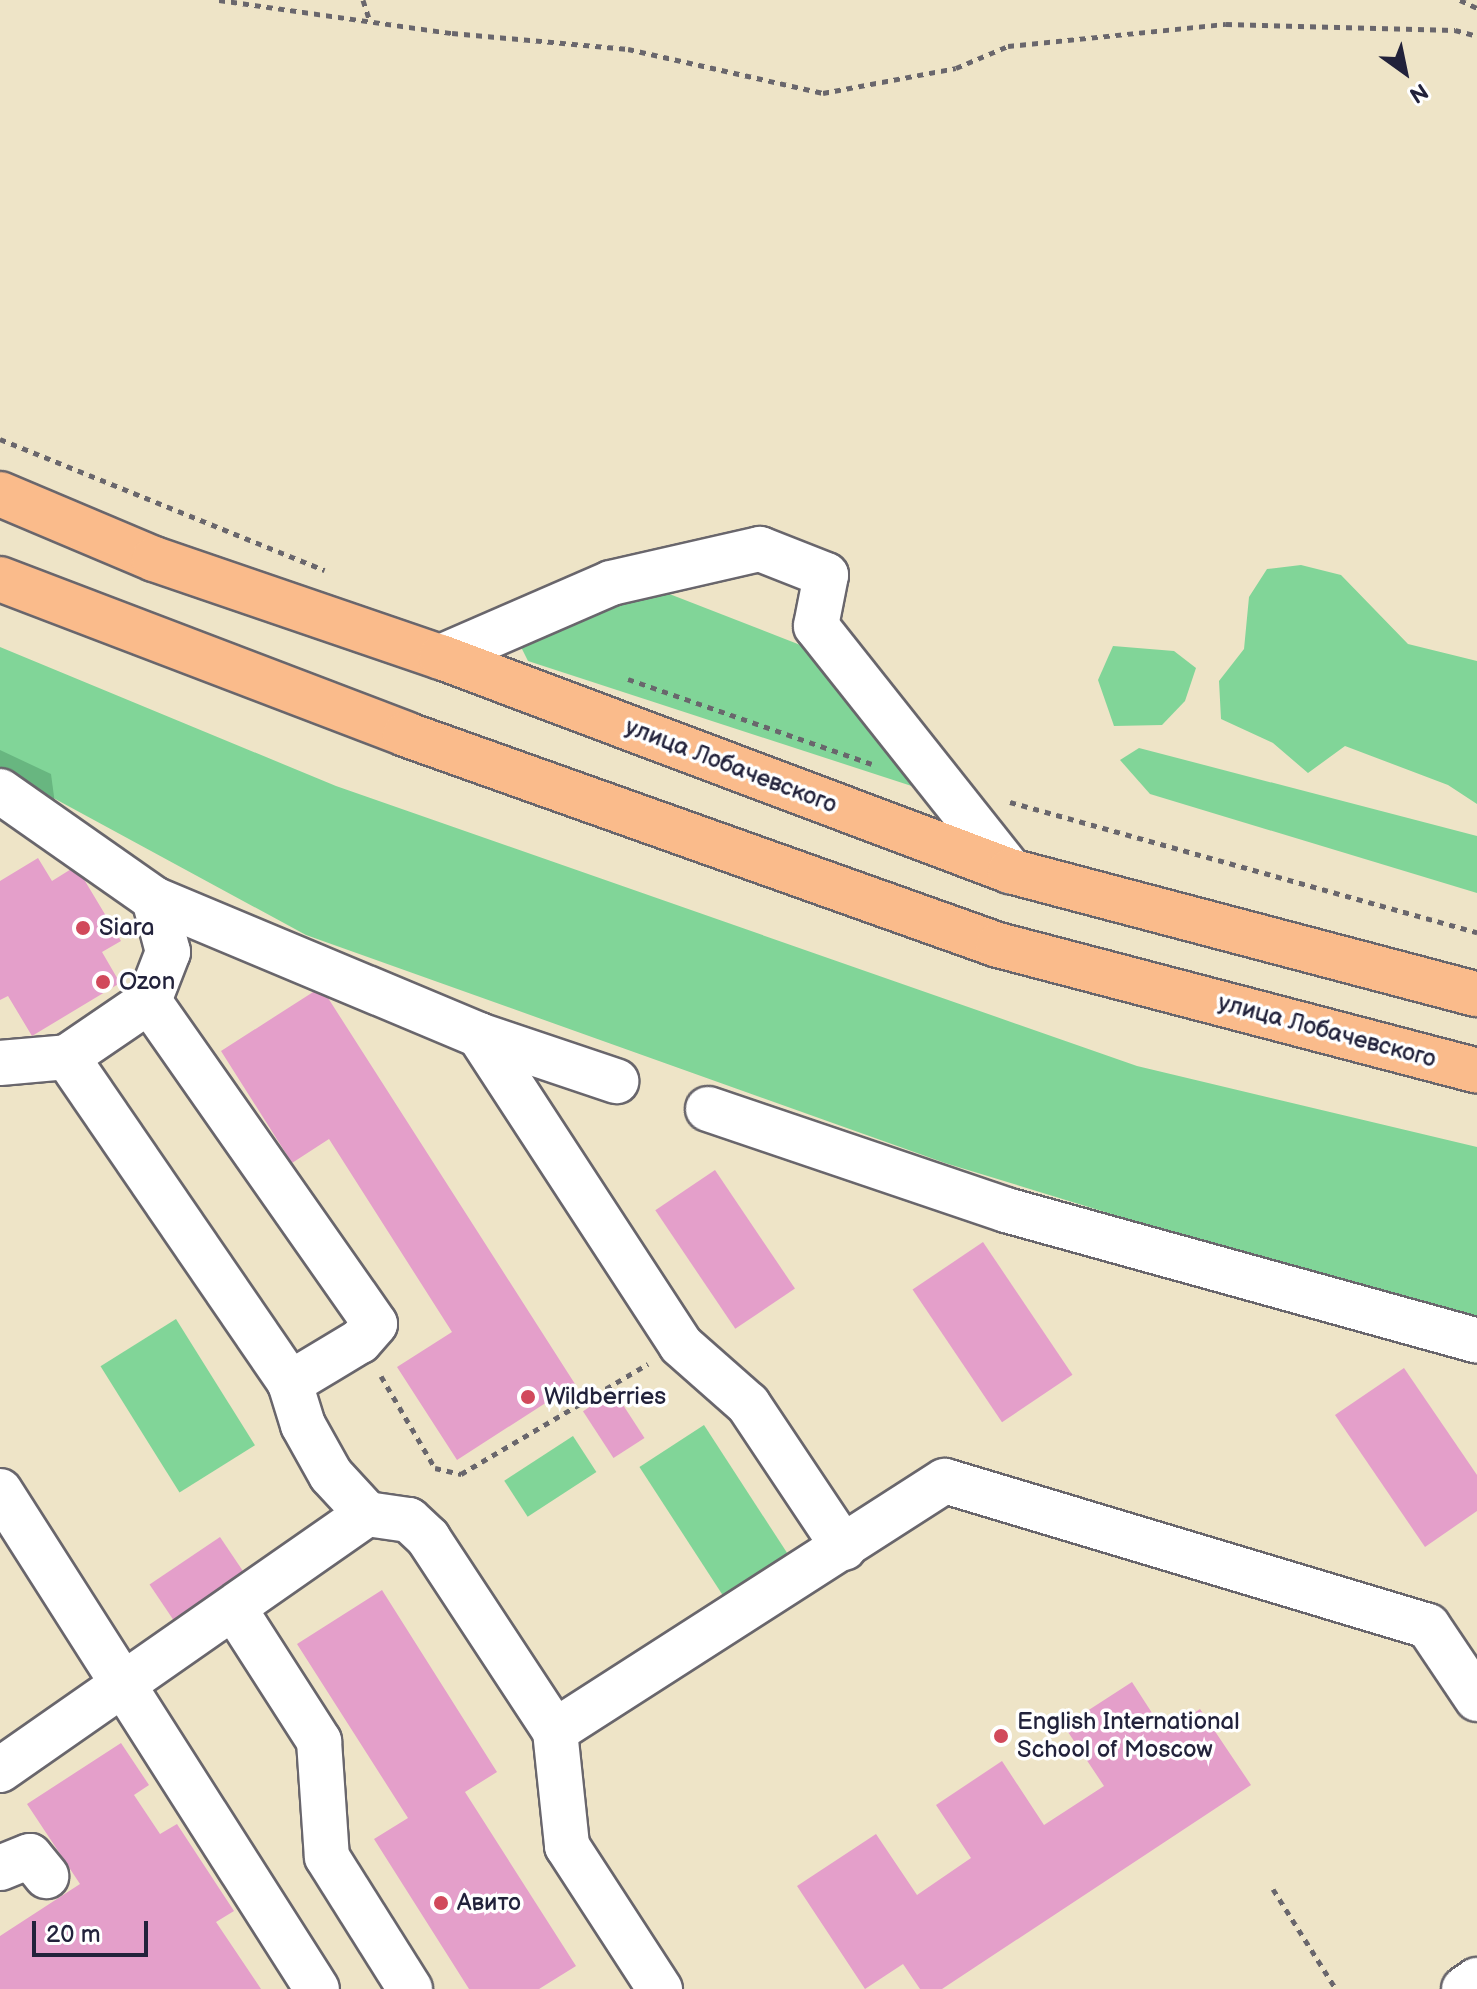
<!DOCTYPE html>
<meta charset="utf-8">
<style>
body{margin:0}
#map{position:relative;width:1477px;height:1989px;overflow:hidden;background:#eee4c7;font-family:"Balsamiq Sans",sans-serif}
div>[style]{position:absolute}
.green>*{inset:0;background:#81d598;transform-origin:0 0}
.forest>*{inset:0;background:#68b680}
.building>*{inset:0;background:#e49fca;transform-origin:0 0}
.path>*{height:5px;margin-top:-2.5px;transform-origin:0;background:repeating-linear-gradient(90deg,#69666c 0 6px,transparent 0 12px)}
.roads{filter:drop-shadow(2px 0 #69666c) drop-shadow(-2px 0 #69666c) drop-shadow(0 2px #69666c) drop-shadow(0 -2px #69666c)}
.minor>*{height:44px;margin:-22px;padding:0 22px;transform-origin:22px;border-radius:22px;background:#fff}
.major>*{height:44px;margin:-22px;padding:0 22px;transform-origin:22px;border-radius:22px;background:#fabb8b}
.dots>*{width:22px;height:22px;translate:-50% -50%;box-sizing:border-box;border:4px solid #fff;border-radius:50%}
span{translate:-50% -50%;white-space:nowrap;text-align:center;line-height:1.15;-webkit-text-stroke:7px #fff;paint-order:stroke}
.street-label{font-size:24px;color:#22223b}
.poi-label{font-size:24px;color:#22223b}
.left{translate:0 -50%;text-align:left}
.north{position:absolute;left:1365px;top:32px;width:80px;height:80px;-webkit-text-stroke:6px #fff;paint-order:stroke;rotate:147deg;font-size:22px;font-weight:700;line-height:32px;text-align:center;color:#22223b}
.north::after{content:'';display:block;margin:auto;width:28px;height:36px;background:#22223b;clip-path:polygon(50% 0,100% 100%,50% 72%,0 100%)}
.scale{position:absolute;left:32px;top:1921px;width:116px;height:36px;box-sizing:border-box;border:4px solid #22223b;border-top:0;padding-left:10px;font-size:24px;line-height:28px;white-space:nowrap;color:#22223b;-webkit-text-stroke:6px #fff;paint-order:stroke}
</style>
<div id="map">
<div class="green">
<div style="clip-path:polygon(1301px 565px,1341px 575px,1408px 644px,1477px 661px,1477px 804px,1448px 785px,1345px 746px,1308px 773px,1273px 743px,1221px 719px,1219px 681px,1244px 649px,1249px 597px,1267px 569px)"></div>
<div style="clip-path:polygon(654px 588px,808px 648px,927px 791px,528px 661px,520px 645px)"></div>
<div style="clip-path:polygon(1113px 646px,1174px 651px,1196px 668px,1185px 701px,1162px 725px,1114px 726px,1098px 680px)"></div>
<div style="clip-path:polygon(0 647px,336px 786px,1137px 1066px,1477px 1147px,1477px 1326px,945px 1163px,306px 935px,0 769px)"></div>
<div style="clip-path:polygon(1139px 748px,1477px 836px,1477px 893px,1150px 794px,1120px 760px)"></div>
<div style="left:176px;top:1319px;width:149px;height:89px;rotate:58deg"></div>
<div style="left:704px;top:1425px;width:156px;height:77px;rotate:57deg"></div>
<div style="left:573px;top:1436px;width:43px;height:82px;rotate:57deg"></div>
</div>
<div class="forest">
<div style="clip-path:polygon(0 750px,51px 774px,55px 804px,0 778px)"></div>
</div>
<div class="building">
<div style="clip-path:polygon(38px 858px,52px 881px,76px 866px,121px 941px,102px 952px,120px 983px,32px 1036px,8px 996px,0 1000px,0 881px)"></div>
<div style="clip-path:polygon(321px 987px,575px 1384px,457px 1460px,397px 1367px,452px 1332px,329px 1139px,292px 1163px,221px 1051px)"></div>
<div style="left:715px;top:1170px;width:143px;height:72px;rotate:56deg"></div>
<div style="left:983px;top:1242px;width:160px;height:85px;rotate:56deg"></div>
<div style="clip-path:polygon(1404px 1368px,1477px 1475px,1477px 1511px,1425px 1547px,1335px 1415px)"></div>
<div style="left:614px;top:1391px;width:56px;height:37px;rotate:57deg"></div>
<div style="left:220px;top:1537px;width:50px;height:85px;rotate:56deg"></div>
<div style="clip-path:polygon(382px 1590px,497px 1772px,465px 1792px,576px 1966px,539px 1989px,469px 1989px,374px 1839px,408px 1818px,297px 1644px)"></div>
<div style="clip-path:polygon(1132px 1682px,1165px 1733px,1200px 1709px,1251px 1785px,942px 1989px,920px 1989px,903px 1964px,865px 1989px,797px 1886px,876px 1834px,917px 1895px,971px 1858px,936px 1805px,1002px 1761px,1044px 1825px,1104px 1786px,1064px 1726px)"></div>
<div style="clip-path:polygon(121px 1743px,149px 1785px,134px 1795px,160px 1834px,177px 1824px,234px 1911px,216px 1922px,261px 1989px,0 1989px,0 1936px,80px 1884px,27px 1804px)"></div>
</div>
<div class="path">
<div style="left:219px;top:0;width:235px;rotate:8.1deg"></div>
<div style="left:452px;top:33px;width:177px;rotate:5.2deg"></div>
<div style="left:628px;top:49px;width:200px;rotate:12.7deg"></div>
<div style="left:823px;top:93px;width:135px;rotate:-10.6deg"></div>
<div style="left:956px;top:68px;width:56px;rotate:-22.9deg"></div>
<div style="left:1008px;top:46px;width:219px;rotate:-5.8deg"></div>
<div style="left:1226px;top:24px;width:229px;rotate:1.5deg"></div>
<div style="left:1455px;top:30px;width:23px;rotate:15deg"></div>
<div style="left:363px;top:0;width:23px;rotate:72deg"></div>
<div style="left:1460px;top:0;width:19px;rotate:25deg"></div>
<div style="left:0;top:439px;width:350px;rotate:22deg"></div>
<div style="left:628px;top:679px;width:258px;rotate:19.2deg"></div>
<div style="left:1010px;top:802px;width:485px;rotate:15.6deg"></div>
<div style="left:381px;top:1376px;width:107px;rotate:59.6deg"></div>
<div style="left:435px;top:1468px;width:27px;rotate:13deg"></div>
<div style="left:461px;top:1474px;width:217px;rotate:-30.5deg"></div>
<div style="left:1273px;top:1889px;width:118px;rotate:57.8deg"></div>
</div>
<div class="roads">
<div class="minor">
<div style="left:441px;top:657px;width:185px;rotate:-23.5deg"></div>
<div style="left:611px;top:583px;width:153px;rotate:-12.9deg"></div>
<div style="left:760px;top:549px;width:71px;rotate:21.5deg"></div>
<div style="left:826px;top:575px;width:52px;rotate:101.1deg"></div>
<div style="left:816px;top:626px;width:313px;rotate:51.6deg"></div>
<div style="left:0;top:791px;width:188px;rotate:35deg"></div>
<div style="left:154px;top:899px;width:352px;rotate:22.7deg"></div>
<div style="left:479px;top:1035px;width:145px;rotate:18.6deg"></div>
<div style="left:154px;top:899px;width:55px;rotate:75.2deg"></div>
<div style="left:168px;top:952px;width:53px;rotate:111.2deg"></div>
<div style="left:149px;top:1001px;width:394px;rotate:55deg"></div>
<div style="left:375px;top:1324px;width:23px;rotate:131deg"></div>
<div style="left:360px;top:1341px;width:82px;rotate:149deg"></div>
<div style="left:290px;top:1383px;width:44px;rotate:72.8deg"></div>
<div style="left:303px;top:1425px;width:57px;rotate:60.8deg"></div>
<div style="left:331px;top:1475px;width:53px;rotate:47.3deg"></div>
<div style="left:479px;top:1035px;width:370px;rotate:56.9deg"></div>
<div style="left:681px;top:1345px;width:89px;rotate:41.4deg"></div>
<div style="left:748px;top:1404px;width:173px;rotate:56.3deg"></div>
<div style="left:67px;top:1057px;width:395px;rotate:55.6deg"></div>
<div style="left:0;top:1063px;width:67px;rotate:-5.1deg"></div>
<div style="left:67px;top:1057px;width:99px;rotate:-34.3deg"></div>
<div style="left:708px;top:1109px;width:315px;rotate:18.7deg"></div>
<div style="left:1006px;top:1210px;width:489px;rotate:15.5deg"></div>
<div style="left:0;top:1491px;width:590px;rotate:57.52deg"></div>
<div style="left:235px;top:1610px;width:156px;rotate:57.3deg"></div>
<div style="left:319px;top:1741px;width:116px;rotate:86.1deg"></div>
<div style="left:327px;top:1857px;width:156px;rotate:57.8deg"></div>
<div style="left:555px;top:1731px;width:463px;rotate:-32.7deg"></div>
<div style="left:945px;top:1481px;width:504px;rotate:16.71deg"></div>
<div style="left:1428px;top:1626px;width:88px;rotate:56.1deg"></div>
<div style="left:0;top:1770px;width:447px;rotate:-34.9deg"></div>
<div style="left:367px;top:1514px;width:42px;rotate:8.1deg"></div>
<div style="left:409px;top:1520px;width:26px;rotate:43deg"></div>
<div style="left:428px;top:1538px;width:231px;rotate:56.7deg"></div>
<div style="left:555px;top:1731px;width:116px;rotate:84deg"></div>
<div style="left:567px;top:1846px;width:171px;rotate:57deg"></div>
<div style="left:0;top:1868px;width:32px;rotate:-22deg"></div>
<div style="left:30px;top:1856px;width:26px;rotate:51deg"></div>
<div style="left:1464px;top:1989px;width:16px;rotate:-35deg"></div>
</div>
<div class="major">
<div style="left:0;top:494px;width:167px;rotate:22.9deg"></div>
<div style="left:154px;top:559px;width:303px;rotate:18.9deg"></div>
<div style="left:441px;top:657px;width:608px;rotate:20.61deg"></div>
<div style="left:1010px;top:871px;width:483px;rotate:14.8deg"></div>
<div style="left:0;top:579px;width:434px;rotate:20.9deg"></div>
<div style="left:405px;top:734px;width:629px;rotate:19.59deg"></div>
<div style="left:998px;top:945px;width:495px;rotate:14.7deg"></div>
</div>
</div>
<div class="dots">
<div style="left:83px;top:928px;background:#d1495b"></div>
<div style="left:103px;top:982px;background:#d1495b"></div>
<div style="left:528px;top:1397px;background:#d1495b"></div>
<div style="left:1001px;top:1736px;background:#d1495b"></div>
<div style="left:441px;top:1903px;background:#d1495b"></div>
</div>
<div class="street-label">
<span style="left:731px;top:766px;rotate:21deg">улица Лобачевского</span>
<span style="left:1327px;top:1031px;rotate:15deg">улица Лобачевского</span>
</div>
<div class="poi-label">
<span class="left" style="left:99px;top:928px">Siara</span>
<span class="left" style="left:119px;top:982px">Ozon</span>
<span class="left" style="left:544px;top:1397px">Wildberries</span>
<span class="left" style="left:1017px;top:1736px">English International<br>School of Moscow</span>
<span class="left" style="left:457px;top:1903px">Авито</span>
</div>
<div class="north">N</div>
<div class="scale">20 m</div>
</div>
